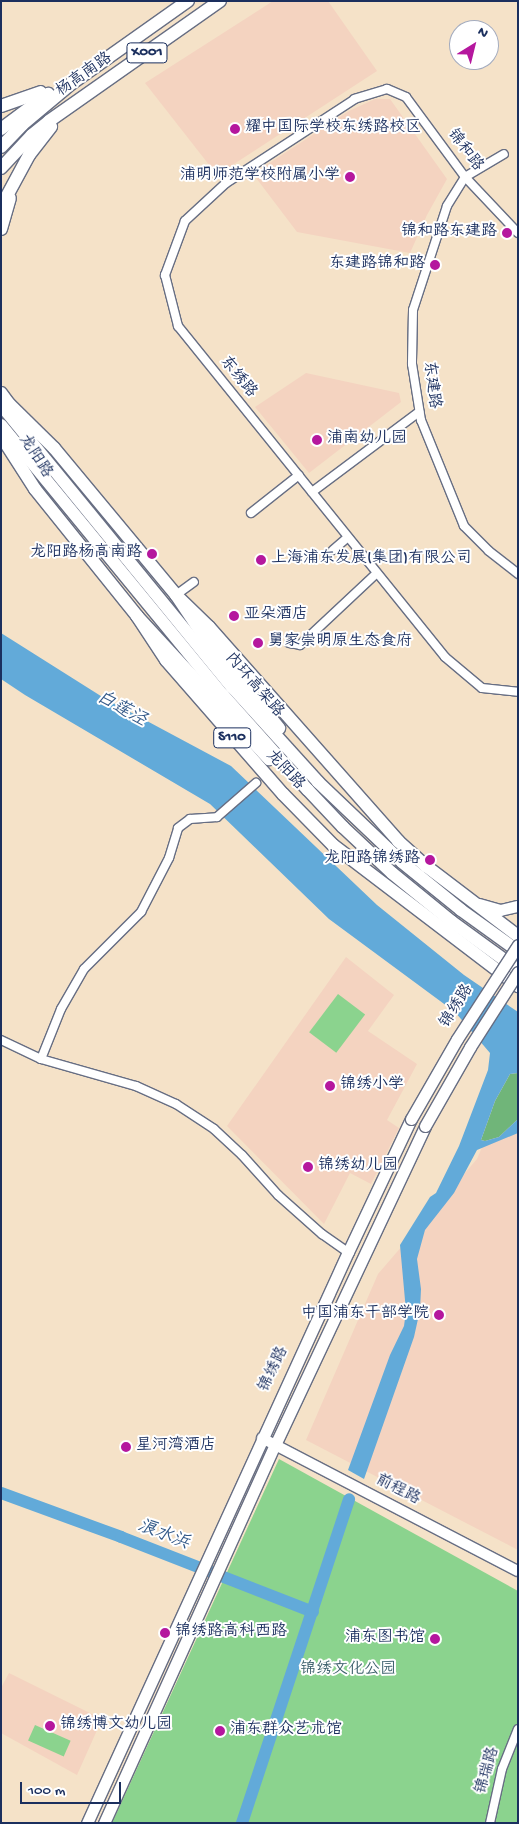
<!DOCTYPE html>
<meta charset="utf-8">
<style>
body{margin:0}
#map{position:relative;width:519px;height:1824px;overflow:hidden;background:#f5e2c8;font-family:"Gochi Hand","LXGW WenKai TC",sans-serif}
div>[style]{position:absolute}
.built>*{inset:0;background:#f4d3c0}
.green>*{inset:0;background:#8bd38e;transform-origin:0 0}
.forest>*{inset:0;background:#70b579}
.water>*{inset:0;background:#62aad9}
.river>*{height:12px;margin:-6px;padding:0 6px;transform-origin:6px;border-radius:6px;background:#62aad9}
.roads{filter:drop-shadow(1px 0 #676e83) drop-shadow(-1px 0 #676e83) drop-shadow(0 1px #676e83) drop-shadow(0 -1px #676e83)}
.minor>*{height:8px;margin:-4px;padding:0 4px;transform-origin:4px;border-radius:4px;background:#fff}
.tertiary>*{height:10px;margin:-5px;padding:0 5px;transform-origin:5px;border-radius:5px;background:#fff}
.secondary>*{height:11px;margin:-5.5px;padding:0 5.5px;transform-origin:5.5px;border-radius:5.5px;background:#fff}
.primary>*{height:12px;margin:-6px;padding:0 6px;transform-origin:6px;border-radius:6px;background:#fff}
.trunk>*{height:12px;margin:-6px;padding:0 6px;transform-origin:6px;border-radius:6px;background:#fff}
.bridges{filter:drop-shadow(1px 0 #676e83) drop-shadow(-1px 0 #676e83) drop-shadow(0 1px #676e83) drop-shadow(0 -1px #676e83)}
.secondary-bridge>*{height:11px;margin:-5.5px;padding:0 5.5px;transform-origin:5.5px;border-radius:5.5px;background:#fff}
.dots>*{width:14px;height:14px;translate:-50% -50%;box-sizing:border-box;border:2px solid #fff;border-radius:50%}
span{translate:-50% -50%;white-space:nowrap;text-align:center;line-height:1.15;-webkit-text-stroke:4px #fff;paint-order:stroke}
.shield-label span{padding:1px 4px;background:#fff;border:1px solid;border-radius:4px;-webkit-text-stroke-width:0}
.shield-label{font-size:15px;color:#1b2f5e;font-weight:700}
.street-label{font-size:16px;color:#1b2f5e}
.poi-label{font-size:16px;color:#1b2f5e}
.left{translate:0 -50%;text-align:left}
.right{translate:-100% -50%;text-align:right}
.park-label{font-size:16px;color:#3d606c}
.water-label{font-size:18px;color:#345a89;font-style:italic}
.frame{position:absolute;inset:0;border:2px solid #1b2f5e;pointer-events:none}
.north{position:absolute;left:449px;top:20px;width:50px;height:50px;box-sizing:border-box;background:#fff;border:1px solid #a4acbf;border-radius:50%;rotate:36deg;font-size:14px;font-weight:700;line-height:20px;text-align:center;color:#1b2f5e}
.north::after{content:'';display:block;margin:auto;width:18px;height:22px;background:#b5179e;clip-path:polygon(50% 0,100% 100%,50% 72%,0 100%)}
.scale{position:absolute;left:20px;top:1782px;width:101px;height:22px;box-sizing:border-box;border:2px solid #1b2f5e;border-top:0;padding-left:6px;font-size:15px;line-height:18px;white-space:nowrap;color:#1b2f5e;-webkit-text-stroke:4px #fff;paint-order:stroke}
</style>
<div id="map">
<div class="built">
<div style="clip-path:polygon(273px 1px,328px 1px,377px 71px,217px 175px,145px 83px)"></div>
<div style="clip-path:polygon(375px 99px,390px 99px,447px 179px,427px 215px,410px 253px,297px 232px,253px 174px,349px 111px)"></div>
<div style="clip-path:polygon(306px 373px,399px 393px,401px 402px,309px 473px,255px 407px)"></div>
<div style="clip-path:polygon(346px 957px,394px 995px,368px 1031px,417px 1064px,387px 1120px,399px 1128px,371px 1184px,350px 1173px,324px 1224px,227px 1126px)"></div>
<div style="clip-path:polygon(518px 1063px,518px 1550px,306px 1440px,378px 1274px,477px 1159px)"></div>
<div style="clip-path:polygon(9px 1673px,102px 1719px,77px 1775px,1px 1733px,1px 1688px)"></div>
</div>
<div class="green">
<div style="left:338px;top:994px;width:34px;height:48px;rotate:37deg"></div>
<div style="clip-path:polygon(279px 1459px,518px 1591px,518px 1823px,112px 1823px)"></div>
<div style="left:35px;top:1725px;width:39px;height:17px;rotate:24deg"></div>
</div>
<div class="forest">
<div style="clip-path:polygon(518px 1073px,518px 1119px,499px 1137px,485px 1141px,481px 1140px,495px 1101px,510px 1074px)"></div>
</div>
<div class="water">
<div style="clip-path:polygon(1px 633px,104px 698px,231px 766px,377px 905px,464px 975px,518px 1012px,518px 1073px,510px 1074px,495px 1101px,481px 1140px,485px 1141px,499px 1137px,518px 1119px,518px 1133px,477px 1150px,454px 1193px,425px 1230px,417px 1259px,421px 1289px,420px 1310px,414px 1337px,364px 1479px,348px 1470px,390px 1355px,404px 1326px,406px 1311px,400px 1245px,430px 1197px,436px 1193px,459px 1146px,488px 1070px,490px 1053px,455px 1012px,329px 919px,210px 804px,25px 695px,1px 679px)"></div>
</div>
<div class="river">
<div style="left:1px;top:1493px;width:128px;rotate:20.1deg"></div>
<div style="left:121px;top:1537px;width:206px;rotate:21.3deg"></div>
<div style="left:242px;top:1823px;width:341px;rotate:-71.7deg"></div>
</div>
<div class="roads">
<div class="minor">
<div style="left:465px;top:177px;width:34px;rotate:122deg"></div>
<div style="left:447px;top:206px;width:109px;rotate:108.1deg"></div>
<div style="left:413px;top:310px;width:54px;rotate:91.1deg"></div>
<div style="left:412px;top:364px;width:57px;rotate:80.9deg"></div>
<div style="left:421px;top:420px;width:114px;rotate:67.9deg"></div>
<div style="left:464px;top:526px;width:35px;rotate:45deg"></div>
<div style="left:489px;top:551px;width:37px;rotate:38deg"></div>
<div style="left:465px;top:177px;width:45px;rotate:-30.5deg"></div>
<div style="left:518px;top:233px;width:77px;rotate:-133.4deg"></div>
<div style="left:465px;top:177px;width:99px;rotate:-126.4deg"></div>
<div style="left:406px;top:97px;width:21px;rotate:-157deg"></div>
<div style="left:387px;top:89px;width:34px;rotate:163deg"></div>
<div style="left:355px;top:99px;width:154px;rotate:146.9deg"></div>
<div style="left:226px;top:183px;width:56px;rotate:137.2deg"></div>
<div style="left:185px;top:221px;width:58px;rotate:110.3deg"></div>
<div style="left:165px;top:275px;width:53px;rotate:75.7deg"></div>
<div style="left:178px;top:326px;width:425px;rotate:51.1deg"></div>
<div style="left:445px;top:657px;width:48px;rotate:40deg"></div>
<div style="left:482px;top:688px;width:36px;rotate:6deg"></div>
<div style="left:312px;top:492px;width:134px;rotate:-36.8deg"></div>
<div style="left:251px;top:513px;width:61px;rotate:-38.4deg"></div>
<div style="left:333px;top:550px;width:18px;rotate:-41deg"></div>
<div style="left:176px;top:595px;width:22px;rotate:-36deg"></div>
<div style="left:289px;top:643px;width:11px;rotate:10deg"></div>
<div style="left:300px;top:645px;width:104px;rotate:-43.1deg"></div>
<div style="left:1px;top:1040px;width:44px;rotate:25.4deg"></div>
<div style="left:41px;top:1059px;width:99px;rotate:15.9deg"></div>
<div style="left:136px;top:1086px;width:44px;rotate:24.2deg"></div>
<div style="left:176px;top:1104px;width:45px;rotate:33.3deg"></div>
<div style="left:214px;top:1129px;width:38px;rotate:43deg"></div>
<div style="left:242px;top:1155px;width:54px;rotate:48deg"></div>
<div style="left:278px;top:1195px;width:59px;rotate:41.6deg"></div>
<div style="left:322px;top:1234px;width:32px;rotate:35deg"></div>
<div style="left:41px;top:1059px;width:54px;rotate:-68.2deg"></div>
<div style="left:61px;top:1009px;width:46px;rotate:-60.1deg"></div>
<div style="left:84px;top:969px;width:81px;rotate:-45deg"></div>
<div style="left:141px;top:912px;width:61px;rotate:-62.6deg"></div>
<div style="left:169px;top:858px;width:31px;rotate:-73deg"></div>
<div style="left:178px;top:828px;width:15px;rotate:-37deg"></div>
<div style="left:190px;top:819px;width:27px;rotate:-4deg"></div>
<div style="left:217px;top:817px;width:52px;rotate:-41.1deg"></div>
<div style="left:490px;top:1823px;width:55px;rotate:-77.5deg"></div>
<div style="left:502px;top:1769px;width:43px;rotate:-68.2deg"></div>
</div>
<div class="tertiary">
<div style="left:262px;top:1438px;width:288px;rotate:27.5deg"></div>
</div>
<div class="secondary">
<div style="left:479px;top:904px;width:22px;rotate:16deg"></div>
<div style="left:500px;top:910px;width:18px;rotate:-13deg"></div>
<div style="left:87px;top:1823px;width:628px;rotate:-65.44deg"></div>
<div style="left:348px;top:1252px;width:147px;rotate:-64.7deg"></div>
<div style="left:104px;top:1823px;width:415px;rotate:-65.7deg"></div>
<div style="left:275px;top:1445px;width:353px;rotate:-64.8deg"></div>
</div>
<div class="primary">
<div style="left:1px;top:396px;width:74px;rotate:44.5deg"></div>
<div style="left:54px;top:448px;width:191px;rotate:50.3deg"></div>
<div style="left:176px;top:595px;width:46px;rotate:44.1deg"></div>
<div style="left:209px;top:627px;width:286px;rotate:48.5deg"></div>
<div style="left:398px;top:841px;width:38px;rotate:42deg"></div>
<div style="left:426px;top:866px;width:116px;rotate:37.3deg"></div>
<div style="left:1px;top:436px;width:63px;rotate:57.3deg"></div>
<div style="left:35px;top:489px;width:163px;rotate:51.2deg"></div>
<div style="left:137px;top:616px;width:53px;rotate:56.6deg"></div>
<div style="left:166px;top:660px;width:178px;rotate:48.9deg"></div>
<div style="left:283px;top:794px;width:71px;rotate:45.6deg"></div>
<div style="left:333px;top:845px;width:233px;rotate:37.3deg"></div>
</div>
<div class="trunk">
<div style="left:1px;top:106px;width:42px;rotate:-19.3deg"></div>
<div style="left:1px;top:129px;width:59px;rotate:-36.7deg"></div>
<div style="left:1px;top:147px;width:30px;rotate:-46deg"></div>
<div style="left:22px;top:125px;width:65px;rotate:-40deg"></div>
<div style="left:72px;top:83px;width:142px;rotate:-35.3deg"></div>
<div style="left:1px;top:168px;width:45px;rotate:-46.8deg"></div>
<div style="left:32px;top:135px;width:22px;rotate:-39deg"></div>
<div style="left:49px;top:121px;width:209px;rotate:-35.1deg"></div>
<div style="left:1px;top:207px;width:59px;rotate:-61.7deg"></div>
<div style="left:29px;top:155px;width:36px;rotate:-52deg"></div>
<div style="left:1px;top:229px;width:32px;rotate:-74deg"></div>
<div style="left:1px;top:393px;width:14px;rotate:54deg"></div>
<div style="left:1px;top:405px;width:365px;rotate:50.7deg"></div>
<div style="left:232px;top:687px;width:128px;rotate:47.8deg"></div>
<div style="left:318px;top:782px;width:116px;rotate:43.6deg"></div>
<div style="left:402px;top:862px;width:76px;rotate:39.1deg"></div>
<div style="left:461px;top:910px;width:70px;rotate:35.7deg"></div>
<div style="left:1px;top:425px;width:350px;rotate:50.6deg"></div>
<div style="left:223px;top:695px;width:127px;rotate:48.2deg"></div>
<div style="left:308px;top:790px;width:51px;rotate:46.6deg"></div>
<div style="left:343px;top:827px;width:67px;rotate:43.2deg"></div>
<div style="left:392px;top:873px;width:77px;rotate:39.2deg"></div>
<div style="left:452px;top:922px;width:82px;rotate:36deg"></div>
<div style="left:176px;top:595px;width:45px;rotate:56deg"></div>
<div style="left:201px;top:632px;width:124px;rotate:50.9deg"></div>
<div style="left:137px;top:616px;width:195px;rotate:47.3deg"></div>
</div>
</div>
<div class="bridges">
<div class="secondary-bridge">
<div style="left:411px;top:1119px;width:92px;rotate:-60.1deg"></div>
<div style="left:457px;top:1039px;width:112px;rotate:-57deg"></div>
<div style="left:425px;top:1126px;width:91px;rotate:-60.3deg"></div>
<div style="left:470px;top:1047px;width:89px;rotate:-57.4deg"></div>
</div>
</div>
<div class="dots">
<div style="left:235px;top:129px;background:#b5179e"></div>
<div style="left:350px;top:177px;background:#b5179e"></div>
<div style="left:507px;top:233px;background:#b5179e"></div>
<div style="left:435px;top:265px;background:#b5179e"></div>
<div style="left:317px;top:440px;background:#b5179e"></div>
<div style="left:152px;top:554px;background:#b5179e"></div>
<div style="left:261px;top:560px;background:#b5179e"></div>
<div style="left:234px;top:616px;background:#b5179e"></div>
<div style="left:258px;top:643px;background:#b5179e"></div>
<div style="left:430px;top:860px;background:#b5179e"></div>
<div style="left:330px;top:1086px;background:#b5179e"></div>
<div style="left:308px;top:1167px;background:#b5179e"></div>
<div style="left:439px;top:1315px;background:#b5179e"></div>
<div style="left:126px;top:1447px;background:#b5179e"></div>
<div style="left:165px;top:1633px;background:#b5179e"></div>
<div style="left:435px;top:1639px;background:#b5179e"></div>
<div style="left:50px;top:1726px;background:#b5179e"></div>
<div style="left:220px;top:1731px;background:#b5179e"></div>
</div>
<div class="shield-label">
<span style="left:147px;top:53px">X001</span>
<span style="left:232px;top:738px">S110</span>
</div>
<div class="street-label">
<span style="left:85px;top:76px;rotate:-35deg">杨高南路</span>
<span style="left:464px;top:151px;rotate:53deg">锦和路</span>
<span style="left:237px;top:378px;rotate:51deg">东绣路</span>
<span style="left:430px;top:385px;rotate:83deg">东建路</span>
<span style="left:34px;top:457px;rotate:57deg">龙阳路</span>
<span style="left:253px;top:686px;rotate:49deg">内环高架路</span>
<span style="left:284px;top:771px;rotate:47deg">龙阳路</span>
<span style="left:458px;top:1007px;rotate:-58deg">锦绣路</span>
<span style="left:275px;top:1370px;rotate:-65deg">锦绣路</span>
<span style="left:397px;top:1491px;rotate:27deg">前程路</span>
<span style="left:489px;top:1771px;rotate:-74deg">锦瑞路</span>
</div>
<div class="poi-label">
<span class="left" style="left:245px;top:129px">耀中国际学校东绣路校区</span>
<span class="right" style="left:340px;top:177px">浦明师范学校附属小学</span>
<span class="right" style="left:497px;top:233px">锦和路东建路</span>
<span class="right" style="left:425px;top:265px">东建路锦和路</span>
<span class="left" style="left:327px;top:440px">浦南幼儿园</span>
<span class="right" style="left:142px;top:554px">龙阳路杨高南路</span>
<span class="left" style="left:271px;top:560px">上海浦东发展(集团)有限公司</span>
<span class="left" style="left:244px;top:616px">亚朵酒店</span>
<span class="left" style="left:268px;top:643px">舅家崇明原生态食府</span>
<span class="right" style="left:420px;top:860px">龙阳路锦绣路</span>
<span class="left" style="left:340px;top:1086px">锦绣小学</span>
<span class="left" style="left:318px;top:1167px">锦绣幼儿园</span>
<span class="right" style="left:429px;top:1315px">中国浦东干部学院</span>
<span class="left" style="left:136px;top:1447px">星河湾酒店</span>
<span class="left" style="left:175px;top:1633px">锦绣路高科西路</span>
<span class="right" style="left:425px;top:1639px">浦东图书馆</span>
<span class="left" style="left:60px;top:1726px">锦绣博文幼儿园</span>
<span class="left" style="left:230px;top:1731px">浦东群众艺术馆</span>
</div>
<div class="park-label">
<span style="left:348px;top:1671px">锦绣文化公园</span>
</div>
<div class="water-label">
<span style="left:121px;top:710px;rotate:29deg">白莲泾</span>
<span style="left:163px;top:1536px;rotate:21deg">浪水浜</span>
</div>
<div class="frame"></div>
<div class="north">N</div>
<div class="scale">100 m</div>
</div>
